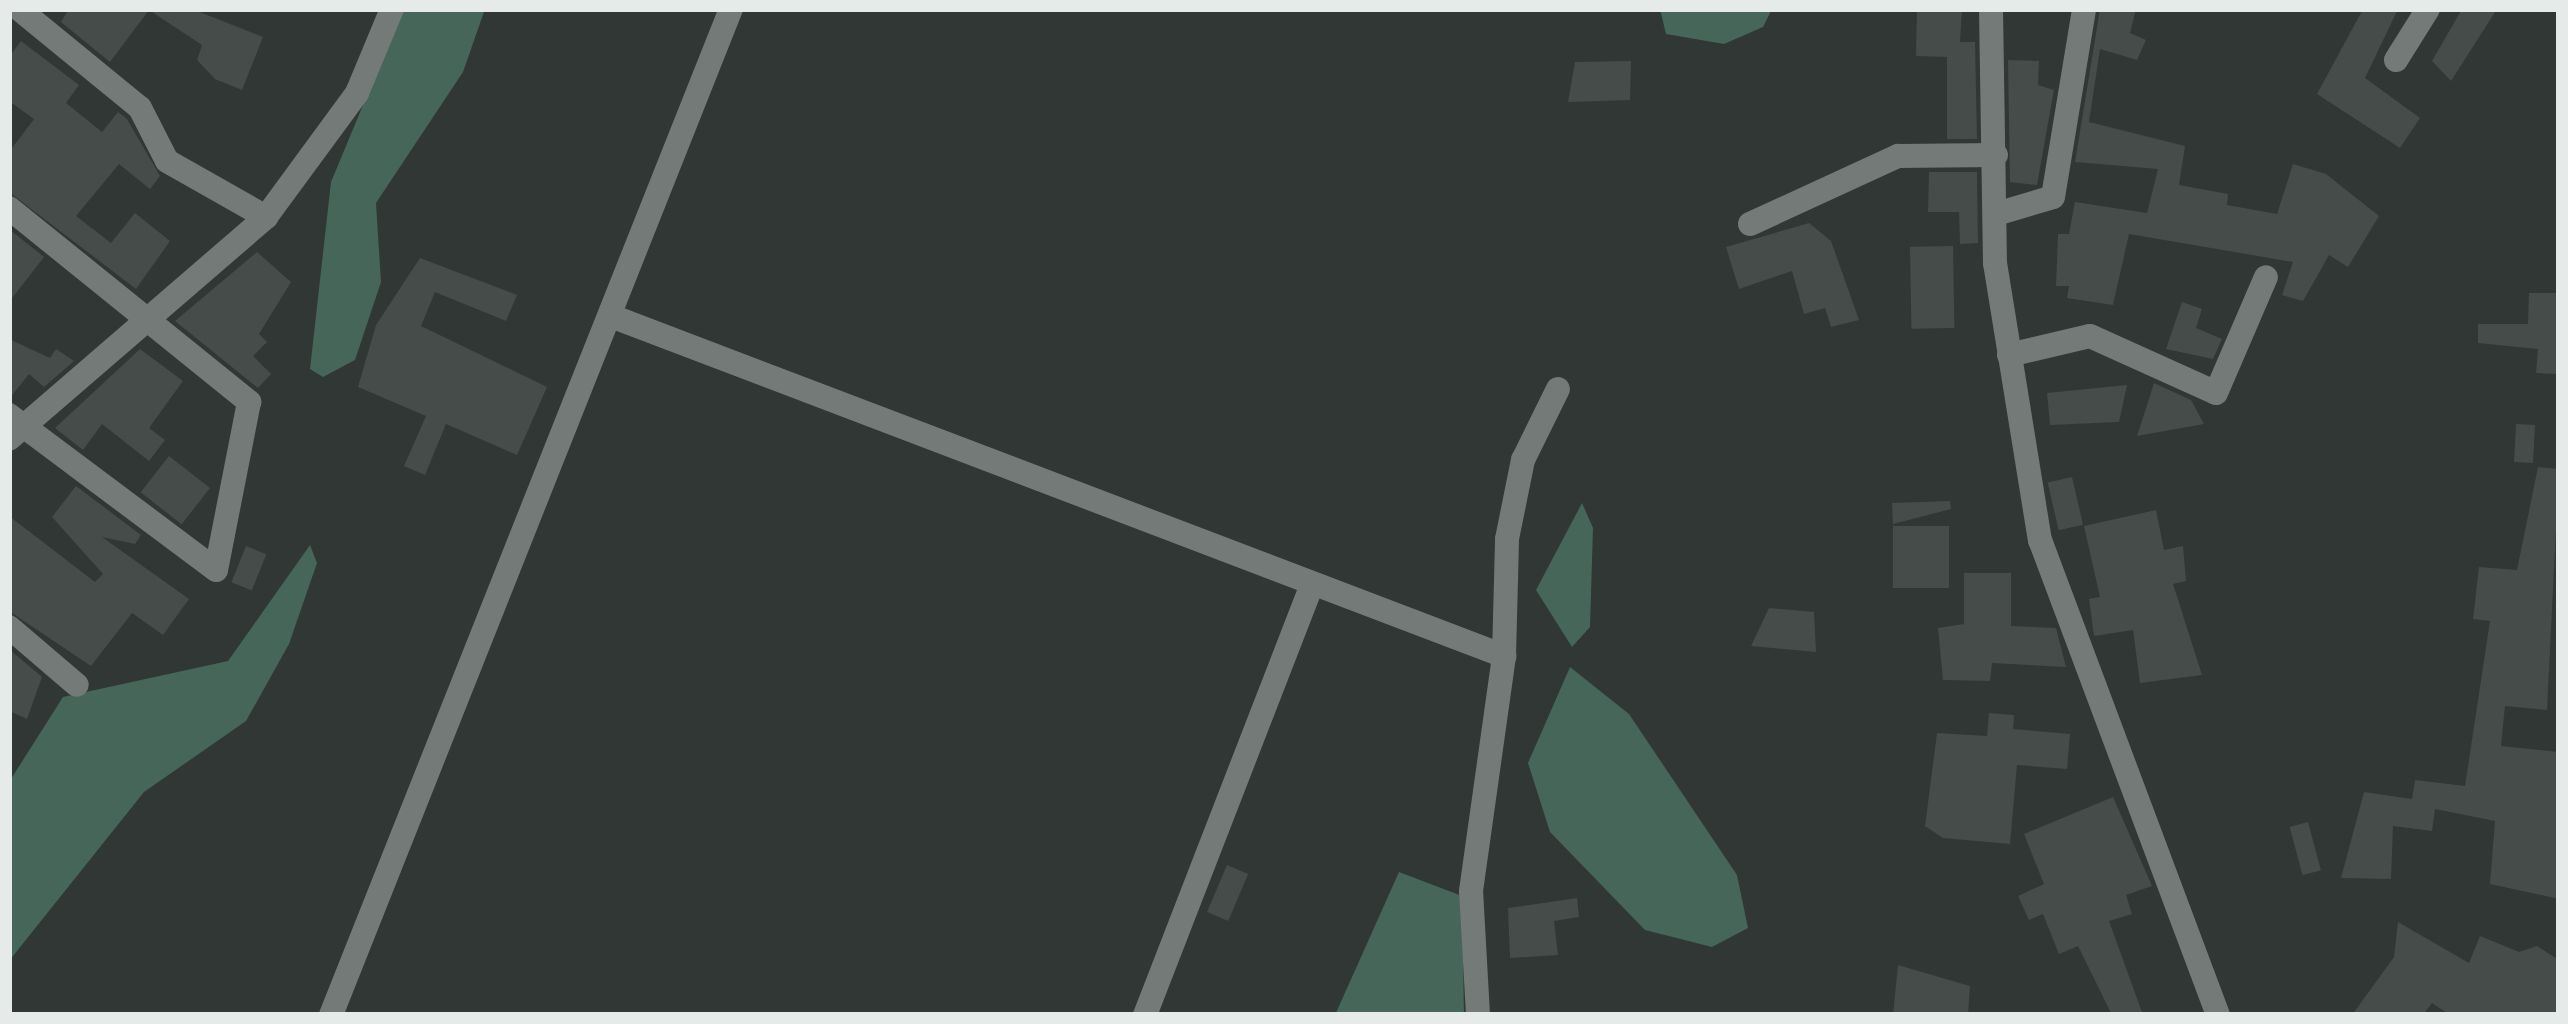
<!DOCTYPE html>
<style>
body{margin:0}
#map{position:relative;width:2568px;height:1024px;overflow:hidden;background:#303734;font-family:Arial,sans-serif}
div>[style]{position:absolute}
.green>*{inset:0;background:#456659}
.building>*{inset:0;background:#454c49;transform-origin:0 0}
.minor>*{height:24px;margin:-12px;padding:0 12px;transform-origin:12px;border-radius:12px;background:#737a77}
span{translate:-50% -50%;white-space:nowrap;text-align:center;line-height:1.15;-webkit-text-stroke:9px #1b1d1c;paint-order:stroke}
.frame{position:absolute;inset:0;border:12px solid #e6eae8;pointer-events:none}
</style>
<div id="map">
<div class="green">
<div style="clip-path:polygon(403px 9px,485px 9px,463px 72px,376px 203px,381px 282px,355px 360px,323px 377px,310px 369px,331px 182px)"></div>
<div style="clip-path:polygon(1660px 9px,1772px 9px,1763px 27px,1724px 44px,1666px 34px)"></div>
<div style="clip-path:polygon(1582px 503px,1593px 528px,1590px 627px,1572px 647px,1536px 590px)"></div>
<div style="clip-path:polygon(310px 545px,317px 563px,289px 644px,246px 721px,144px 792px,9px 961px,9px 782px,63px 697px,228px 661px)"></div>
<div style="clip-path:polygon(1570px 667px,1629px 714px,1737px 875px,1748px 928px,1712px 947px,1645px 930px,1550px 832px,1528px 763px)"></div>
<div style="clip-path:polygon(1399px 872px,1462px 896px,1464px 1015px,1335px 1015px)"></div>
</div>
<div class="building">
<div style="clip-path:polygon(69px 9px,192px 9px,263px 37px,242px 90px,215px 79px,197px 60px,202px 45px,149px 10px,110px 62px,61px 22px)"></div>
<div style="clip-path:polygon(1917px 9px,1962px 9px,1960px 42px,1975px 42px,1977px 139px,1947px 139px,1947px 57px,1916px 56px)"></div>
<div style="clip-path:polygon(2100px 9px,2136px 9px,2130px 33px,2146px 40px,2137px 60px,2100px 49px,2089px 122px,2185px 146px,2179px 185px,2228px 194px,2227px 205px,2277px 214px,2293px 164px,2326px 174px,2379px 216px,2348px 267px,2329px 255px,2303px 301px,2282px 295px,2293px 262px,2129px 234px,2113px 305px,2067px 298px,2069px 286px,2056px 286px,2058px 234px,2069px 234px,2075px 202px,2147px 213px,2158px 169px,2075px 162px)"></div>
<div style="clip-path:polygon(2363px 9px,2398px 9px,2365px 78px,2420px 118px,2400px 148px,2317px 94px)"></div>
<div style="clip-path:polygon(2462px 9px,2497px 9px,2451px 81px,2432px 61px)"></div>
<div style="clip-path:polygon(21px 41px,79px 85px,66px 103px,102px 132px,118px 112px,127px 119px,160px 176px,150px 189px,119px 164px,76px 216px,111px 243px,135px 213px,170px 241px,136px 289px,9px 192px,9px 152px,34px 119px,9px 101px,9px 57px)"></div>
<div style="clip-path:polygon(2008px 60px,2039px 61px,2038px 85px,2054px 90px,2037px 185px,2010px 182px)"></div>
<div style="clip-path:polygon(1631px 61px,1630px 100px,1568px 102px,1575px 62px)"></div>
<div style="clip-path:polygon(1929px 172px,1977px 172px,1978px 243px,1960px 244px,1959px 212px,1928px 212px)"></div>
<div style="clip-path:polygon(1809px 223px,1831px 241px,1859px 320px,1831px 327px,1825px 308px,1804px 314px,1792px 271px,1739px 289px,1726px 247px)"></div>
<div style="clip-path:polygon(9px 229px,44px 257px,9px 302px)"></div>
<div style="left:1953px;top:246px;width:82px;height:43px;rotate:89deg"></div>
<div style="clip-path:polygon(257px 252px,291px 282px,259px 334px,267px 342px,253px 356px,271px 374px,258px 388px,175px 321px)"></div>
<div style="clip-path:polygon(420px 258px,517px 295px,506px 321px,435px 292px,421px 326px,547px 387px,517px 455px,446px 424px,425px 475px,404px 466px,426px 416px,358px 387px,376px 325px)"></div>
<div style="clip-path:polygon(2529px 293px,2559px 293px,2559px 374px,2536px 373px,2538px 349px,2478px 343px,2478px 324px,2528px 324px)"></div>
<div style="clip-path:polygon(2182px 302px,2202px 309px,2196px 328px,2222px 339px,2213px 359px,2166px 349px)"></div>
<div style="clip-path:polygon(9px 339px,50px 358px,56px 349px,74px 361px,44px 387px,29px 374px,9px 399px)"></div>
<div style="clip-path:polygon(140px 349px,183px 381px,149px 428px,165px 440px,149px 461px,102px 424px,83px 450px,55px 428px)"></div>
<div style="clip-path:polygon(2154px 383px,2191px 400px,2204px 424px,2137px 436px)"></div>
<div style="clip-path:polygon(2127px 385px,2119px 422px,2050px 425px,2047px 393px)"></div>
<div style="left:2516px;top:424px;width:19px;height:38px;rotate:3deg"></div>
<div style="left:169px;top:456px;width:52px;height:46px;rotate:38deg"></div>
<div style="clip-path:polygon(2538px 467px,2559px 469px,2547px 710px,2505px 706px,2501px 746px,2559px 752px,2559px 899px,2490px 884px,2495px 821px,2435px 809px,2432px 831px,2393px 826px,2391px 879px,2341px 878px,2364px 792px,2412px 799px,2415px 780px,2465px 786px,2490px 621px,2473px 619px,2479px 567px,2517px 570px)"></div>
<div style="left:2072px;top:477px;width:49px;height:25px;rotate:77deg"></div>
<div style="clip-path:polygon(76px 486px,141px 535px,135px 544px,102px 537px,189px 599px,163px 635px,132px 613px,91px 666px,9px 611px,9px 516px,95px 582px,103px 574px,52px 517px)"></div>
<div style="clip-path:polygon(1950px 501px,1951px 509px,1893px 524px,1892px 503px)"></div>
<div style="clip-path:polygon(2156px 510px,2164px 550px,2183px 546px,2186px 581px,2173px 584px,2202px 675px,2140px 683px,2133px 630px,2094px 636px,2089px 599px,2100px 597px,2084px 526px)"></div>
<div style="left:1893px;top:526px;width:56px;height:62px"></div>
<div style="left:246px;top:546px;width:22px;height:39px;rotate:22deg"></div>
<div style="clip-path:polygon(1964px 573px,2011px 573px,2011px 626px,2056px 628px,2066px 667px,1992px 663px,1990px 681px,1943px 680px,1938px 628px,1964px 624px)"></div>
<div style="clip-path:polygon(1769px 608px,1814px 612px,1816px 652px,1751px 646px)"></div>
<div style="clip-path:polygon(9px 649px,42px 677px,27px 719px,9px 711px)"></div>
<div style="clip-path:polygon(1989px 713px,2014px 715px,2013px 729px,2070px 734px,2067px 769px,2017px 765px,2010px 844px,1943px 838px,1925px 826px,1937px 733px,1987px 736px)"></div>
<div style="clip-path:polygon(2113px 797px,2152px 886px,2126px 895px,2132px 914px,2109px 921px,2143px 1015px,2112px 1015px,2078px 946px,2059px 954px,2043px 914px,2029px 920px,2018px 896px,2044px 884px,2024px 834px)"></div>
<div style="left:2308px;top:822px;width:50px;height:19px;rotate:75deg"></div>
<div style="left:1227px;top:865px;width:23px;height:51px;rotate:23deg"></div>
<div style="clip-path:polygon(1577px 898px,1579px 917px,1554px 921px,1558px 955px,1510px 958px,1508px 908px)"></div>
<div style="clip-path:polygon(2398px 922px,2469px 963px,2480px 936px,2519px 952px,2537px 946px,2559px 960px,2559px 1015px,2450px 1015px,2432px 1003px,2423px 1015px,2352px 1015px,2394px 957px)"></div>
<div style="clip-path:polygon(1898px 965px,1970px 986px,1968px 1015px,1893px 1015px)"></div>
</div>
<div class="minor">
<div style="left:19px;top:9px;width:156px;rotate:39.3deg"></div>
<div style="left:140px;top:108px;width:59px;rotate:63deg"></div>
<div style="left:167px;top:161px;width:114px;rotate:29.5deg"></div>
<div style="left:1991px;top:9px;width:254px;rotate:89.1deg"></div>
<div style="left:1995px;top:263px;width:281px;rotate:80.8deg"></div>
<div style="left:2040px;top:540px;width:507px;rotate:69.46deg"></div>
<div style="left:2396px;top:60px;width:60px;rotate:-57.9deg"></div>
<div style="left:9px;top:208px;width:309px;rotate:38.9deg"></div>
<div style="left:249px;top:402px;width:171px;rotate:101.1deg"></div>
<div style="left:216px;top:570px;width:259px;rotate:-143.2deg"></div>
<div style="left:1996px;top:214px;width:59px;rotate:-16.6deg"></div>
<div style="left:2053px;top:197px;width:191px;rotate:-80.6deg"></div>
<div style="left:1750px;top:224px;width:163px;rotate:-24.7deg"></div>
<div style="left:1898px;top:156px;width:98px;rotate:-0.6deg"></div>
<div style="left:611px;top:316px;width:956px;rotate:20.84deg"></div>
<div style="left:2009px;top:355px;width:83px;rotate:-13.2deg"></div>
<div style="left:2090px;top:336px;width:138px;rotate:24.3deg"></div>
<div style="left:2216px;top:393px;width:126px;rotate:-66.7deg"></div>
<div style="left:9px;top:439px;width:340px;rotate:-40.8deg"></div>
<div style="left:266px;top:217px;width:154px;rotate:-53.7deg"></div>
<div style="left:357px;top:93px;width:91px;rotate:-67.4deg"></div>
<div style="left:9px;top:627px;width:89px;rotate:40.5deg"></div>
<div style="left:331px;top:1015px;width:1083px;rotate:-68.32deg"></div>
<div style="left:1145px;top:1015px;width:459px;rotate:-68.8deg"></div>
<div style="left:1478px;top:1015px;width:124px;rotate:-93.2deg"></div>
<div style="left:1471px;top:891px;width:237px;rotate:-82deg"></div>
<div style="left:1504px;top:656px;width:117px;rotate:-88.5deg"></div>
<div style="left:1507px;top:539px;width:81px;rotate:-78.6deg"></div>
<div style="left:1523px;top:460px;width:79px;rotate:-63.8deg"></div>
</div>
<div class="frame"></div>
</div>
